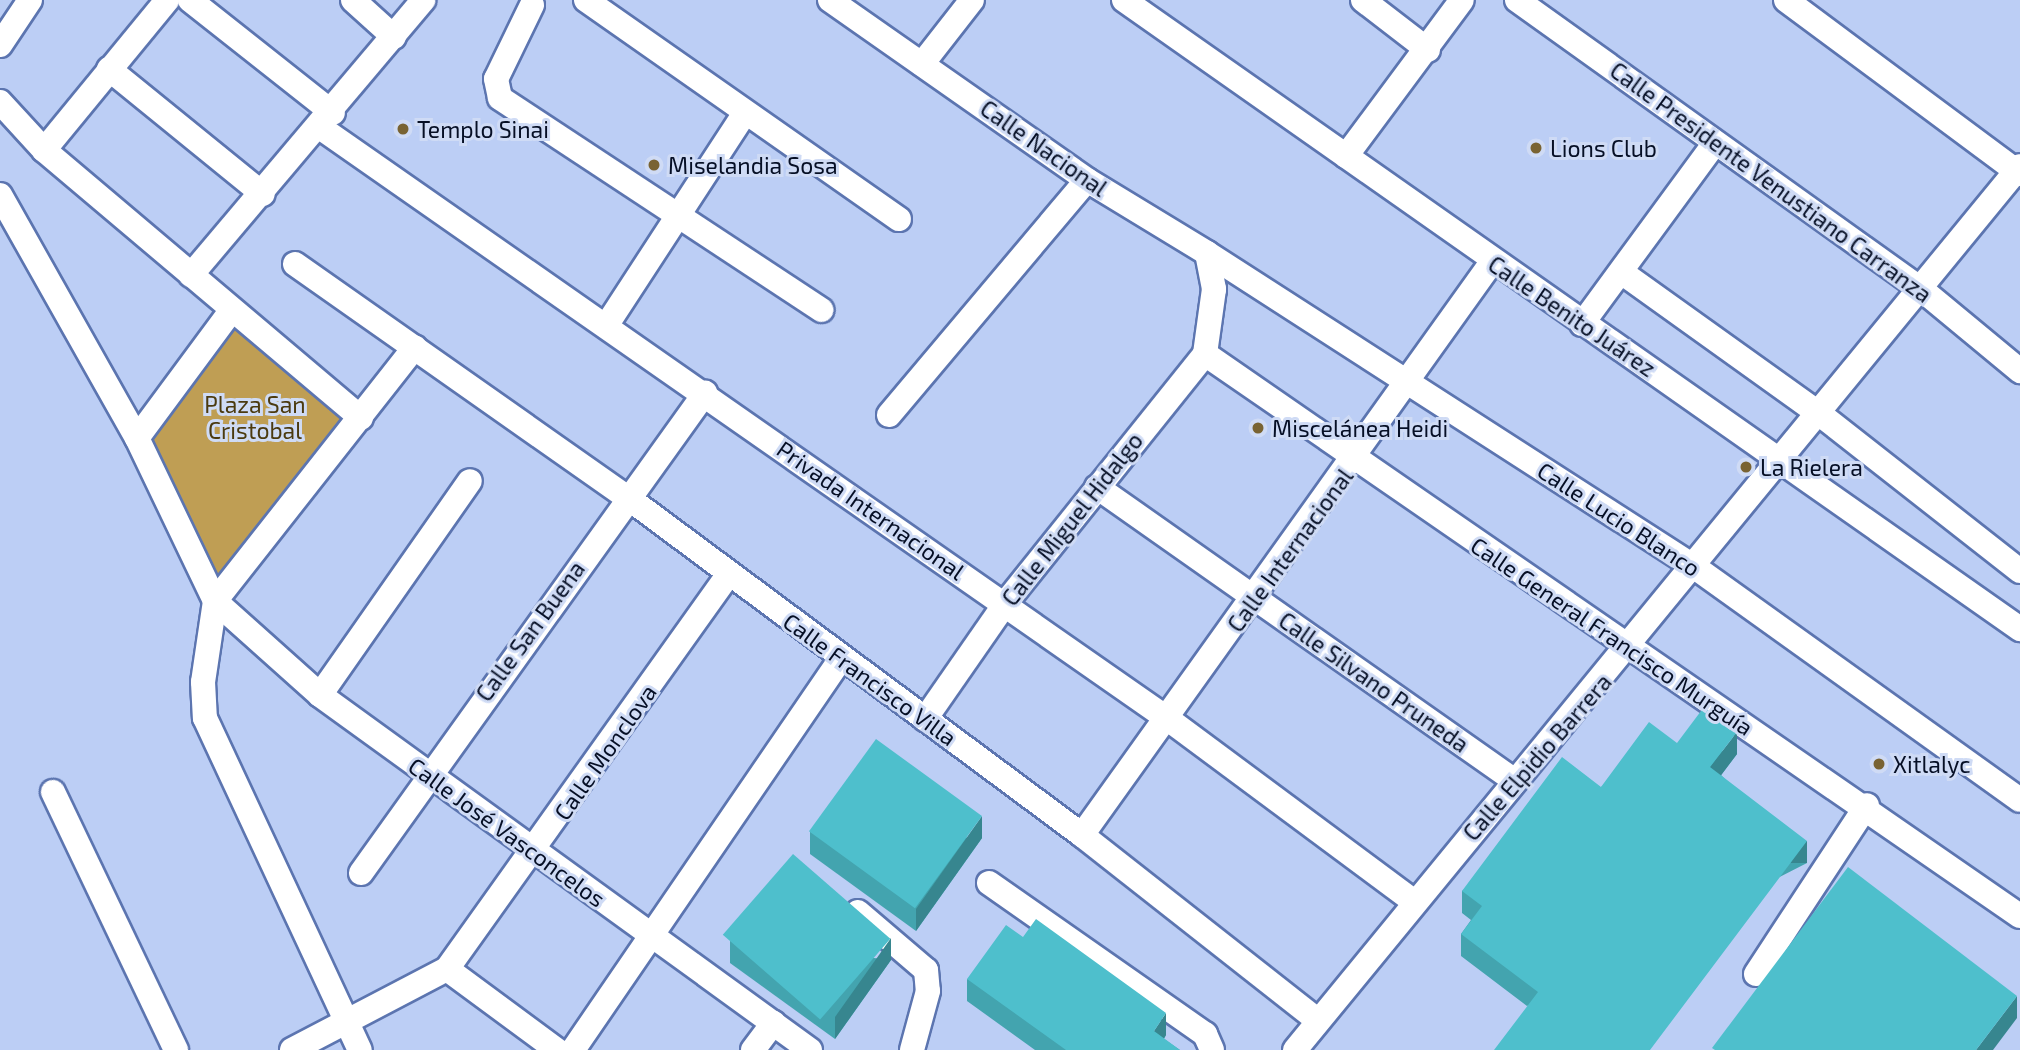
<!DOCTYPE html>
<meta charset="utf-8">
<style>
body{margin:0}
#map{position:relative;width:2020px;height:1050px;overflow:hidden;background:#bccef5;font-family:"Exo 2",sans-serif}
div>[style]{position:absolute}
.green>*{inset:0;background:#bf9e54}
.roads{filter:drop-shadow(2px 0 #5c75b0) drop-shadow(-2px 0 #5c75b0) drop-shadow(0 2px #5c75b0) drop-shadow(0 -2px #5c75b0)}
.minor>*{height:24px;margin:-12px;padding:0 12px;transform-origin:12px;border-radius:12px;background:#fff}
.wall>*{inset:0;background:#43a4af}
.shaded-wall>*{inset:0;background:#37868f;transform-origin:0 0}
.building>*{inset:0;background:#4ebfcc;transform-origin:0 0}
.dots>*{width:19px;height:19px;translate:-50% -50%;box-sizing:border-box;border:4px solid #cfdbf5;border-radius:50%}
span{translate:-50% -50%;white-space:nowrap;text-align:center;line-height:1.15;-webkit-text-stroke:6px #cfdbf5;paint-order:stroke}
.poi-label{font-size:23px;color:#060f25}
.left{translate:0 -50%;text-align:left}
.street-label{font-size:23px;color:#060f25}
.park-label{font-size:23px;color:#4b3a0f}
</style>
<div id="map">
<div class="green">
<div style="clip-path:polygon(242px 309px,354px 408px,220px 584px,146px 448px)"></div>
</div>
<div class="roads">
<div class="minor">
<div style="left:190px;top:0;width:182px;rotate:38.3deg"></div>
<div style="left:353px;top:0;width:55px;rotate:42.1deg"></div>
<div style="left:586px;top:0;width:382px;rotate:35deg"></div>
<div style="left:830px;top:0;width:314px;rotate:35deg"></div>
<div style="left:1087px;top:180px;width:140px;rotate:31.3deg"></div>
<div style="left:1207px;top:253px;width:37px;rotate:79deg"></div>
<div style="left:1214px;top:289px;width:66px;rotate:97.9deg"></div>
<div style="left:1205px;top:354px;width:320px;rotate:128.7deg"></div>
<div style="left:1005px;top:604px;width:140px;rotate:124.8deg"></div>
<div style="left:1124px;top:0;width:1095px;rotate:35.07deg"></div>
<div style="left:1363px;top:0;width:82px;rotate:37.6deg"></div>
<div style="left:1517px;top:0;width:497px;rotate:35.6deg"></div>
<div style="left:1921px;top:289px;width:129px;rotate:39.6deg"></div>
<div style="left:1786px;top:0;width:292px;rotate:36.6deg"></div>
<div style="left:532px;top:5px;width:82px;rotate:115.9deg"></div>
<div style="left:496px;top:79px;width:19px;rotate:78deg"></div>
<div style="left:500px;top:98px;width:385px;rotate:33.4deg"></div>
<div style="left:0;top:45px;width:54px;rotate:-56.3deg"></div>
<div style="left:922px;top:64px;width:81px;rotate:-52deg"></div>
<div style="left:109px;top:69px;width:198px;rotate:39.1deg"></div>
<div style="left:0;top:102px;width:65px;rotate:47.5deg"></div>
<div style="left:44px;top:150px;width:415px;rotate:40.2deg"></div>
<div style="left:321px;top:128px;width:1033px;rotate:34.91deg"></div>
<div style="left:1168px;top:719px;width:307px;rotate:36.6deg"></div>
<div style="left:44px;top:150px;width:194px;rotate:-50.6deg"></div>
<div style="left:1346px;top:156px;width:194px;rotate:-53.4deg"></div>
<div style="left:0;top:195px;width:279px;rotate:60.6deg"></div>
<div style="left:137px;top:438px;width:181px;rotate:64.4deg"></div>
<div style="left:215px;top:601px;width:141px;rotate:41.8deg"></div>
<div style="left:320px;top:695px;width:605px;rotate:35.92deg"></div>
<div style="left:1207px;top:253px;width:582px;rotate:32.79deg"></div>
<div style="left:1696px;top:568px;width:398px;rotate:35.6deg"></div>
<div style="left:295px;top:264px;width:406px;rotate:35.1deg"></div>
<div style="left:627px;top:497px;width:567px;rotate:36.61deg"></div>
<div style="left:1082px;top:835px;width:300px;rotate:38.2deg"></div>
<div style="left:1624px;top:274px;width:242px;rotate:35.6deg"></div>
<div style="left:1821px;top:415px;width:253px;rotate:38.1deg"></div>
<div style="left:191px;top:275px;width:360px;rotate:-49.8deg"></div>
<div style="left:1582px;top:324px;width:225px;rotate:-53.7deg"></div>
<div style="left:606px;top:326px;width:254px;rotate:-56.9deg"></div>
<div style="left:1205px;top:354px;width:990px;rotate:34.59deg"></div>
<div style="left:889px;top:415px;width:307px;rotate:-49.9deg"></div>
<div style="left:137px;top:438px;width:158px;rotate:-53.5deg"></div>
<div style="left:1097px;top:487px;width:511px;rotate:35.12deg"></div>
<div style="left:215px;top:601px;width:82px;rotate:98.4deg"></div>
<div style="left:203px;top:682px;width:36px;rotate:87deg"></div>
<div style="left:205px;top:718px;width:366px;rotate:65deg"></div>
<div style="left:215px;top:601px;width:323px;rotate:-51.8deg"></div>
<div style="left:320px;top:695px;width:261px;rotate:-55deg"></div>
<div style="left:53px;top:792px;width:286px;rotate:64.5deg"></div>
<div style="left:1082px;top:835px;width:705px;rotate:-54.42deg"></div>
<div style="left:361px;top:873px;width:591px;rotate:-54.37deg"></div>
<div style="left:989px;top:883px;width:264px;rotate:35deg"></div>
<div style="left:1205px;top:1034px;width:17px;rotate:66deg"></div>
<div style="left:858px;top:912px;width:89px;rotate:40.5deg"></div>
<div style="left:926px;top:970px;width:21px;rotate:85deg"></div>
<div style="left:928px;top:991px;width:61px;rotate:105.2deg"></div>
<div style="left:447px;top:969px;width:137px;rotate:36.4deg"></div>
<div style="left:1756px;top:974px;width:202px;rotate:-56.7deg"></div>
<div style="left:292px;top:1050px;width:175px;rotate:-27.6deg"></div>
<div style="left:447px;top:969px;width:484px;rotate:-54.5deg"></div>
<div style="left:573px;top:1050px;width:475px;rotate:-55.6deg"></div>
<div style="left:753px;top:1050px;width:34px;rotate:-53deg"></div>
<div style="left:1295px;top:1050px;width:1143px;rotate:-50.64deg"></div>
</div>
</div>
<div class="wall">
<div style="clip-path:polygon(1677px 743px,1737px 754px,1721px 775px,1807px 863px,1527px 1006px,1461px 956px,1461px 934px,1471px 920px,1462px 913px,1462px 891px,1601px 787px)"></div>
<div style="clip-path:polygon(810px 832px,982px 838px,916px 931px,810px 854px)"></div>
<div style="clip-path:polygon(730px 941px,891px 960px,835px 1039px,730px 963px)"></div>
<div style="clip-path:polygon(967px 979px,1166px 1035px,1164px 1039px,1180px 1050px,1035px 1050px,967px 1001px)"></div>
</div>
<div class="shaded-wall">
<div style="clip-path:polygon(1737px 732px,1737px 754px,1710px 790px,1710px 767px)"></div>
<div style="clip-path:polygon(982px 816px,982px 838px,916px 931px,916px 909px)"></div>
<div style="left:1807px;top:841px;width:22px;height:261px;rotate:90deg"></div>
<div style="clip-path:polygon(891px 938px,891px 960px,835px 1039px,835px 1017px)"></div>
<div style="clip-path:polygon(2017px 996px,2017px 1018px,1993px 1050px,1976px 1050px)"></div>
<div style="clip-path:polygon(1166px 1013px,1166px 1035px,1156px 1050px,1154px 1031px)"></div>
</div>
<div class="building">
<div style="clip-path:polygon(1704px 707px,1737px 732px,1710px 767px,1807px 841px,1650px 1050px,1494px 1050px,1538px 992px,1461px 934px,1482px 906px,1462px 891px,1562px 757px,1601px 787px,1649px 722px,1677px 743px)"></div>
<div style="left:876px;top:739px;width:131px;height:114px;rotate:36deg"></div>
<div style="left:793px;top:854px;width:129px;height:107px;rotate:41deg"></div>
<div style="clip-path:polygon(1848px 867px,2017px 996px,1976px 1050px,1715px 1050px,1712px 1048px)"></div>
<div style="clip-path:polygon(1036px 919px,1166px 1013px,1154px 1031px,1180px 1050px,1066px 1050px,967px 979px,1006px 925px,1023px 937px)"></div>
</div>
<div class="dots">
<div style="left:403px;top:129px;background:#796332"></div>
<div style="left:1536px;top:148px;background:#796332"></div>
<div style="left:654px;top:165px;background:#796332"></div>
<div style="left:1258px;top:428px;background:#796332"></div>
<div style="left:1746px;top:467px;background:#796332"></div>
<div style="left:1879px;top:764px;background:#796332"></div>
</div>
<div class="poi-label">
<span class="left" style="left:417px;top:129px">Templo Sinai</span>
<span class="left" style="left:1550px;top:148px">Lions Club</span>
<span class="left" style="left:668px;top:165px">Miselandia Sosa</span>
<span class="left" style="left:1272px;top:428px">Miscelánea Heidi</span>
<span class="left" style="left:1760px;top:467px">La Rielera</span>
<span class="left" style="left:1893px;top:764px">Xitlalyc</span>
</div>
<div class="street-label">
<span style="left:1044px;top:148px;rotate:35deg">Calle Nacional</span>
<span style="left:1771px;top:182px;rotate:36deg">Calle Presidente Venustiano Carranza</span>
<span style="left:1572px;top:316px;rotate:34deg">Calle Benito Juárez</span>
<span style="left:871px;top:510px;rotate:35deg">Privada Internacional</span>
<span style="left:1072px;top:519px;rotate:-52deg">Calle Miguel Hidalgo</span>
<span style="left:1619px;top:519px;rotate:33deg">Calle Lucio Blanco</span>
<span style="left:1290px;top:550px;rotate:-54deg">Calle Internacional</span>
<span style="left:530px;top:631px;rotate:-54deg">Calle San Buena</span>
<span style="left:1612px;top:636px;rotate:34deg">Calle General Francisco Murguía</span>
<span style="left:870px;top:679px;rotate:36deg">Calle Francisco Villa</span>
<span style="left:1374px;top:682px;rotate:35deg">Calle Silvano Pruneda</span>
<span style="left:605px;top:752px;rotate:-55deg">Calle Monclova</span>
<span style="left:1537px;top:757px;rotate:-49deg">Calle Elpidio Barrera</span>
<span style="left:507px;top:832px;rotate:36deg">Calle José Vasconcelos</span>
</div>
<div class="park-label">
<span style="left:255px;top:417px">Plaza San<br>Cristobal</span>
</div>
</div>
